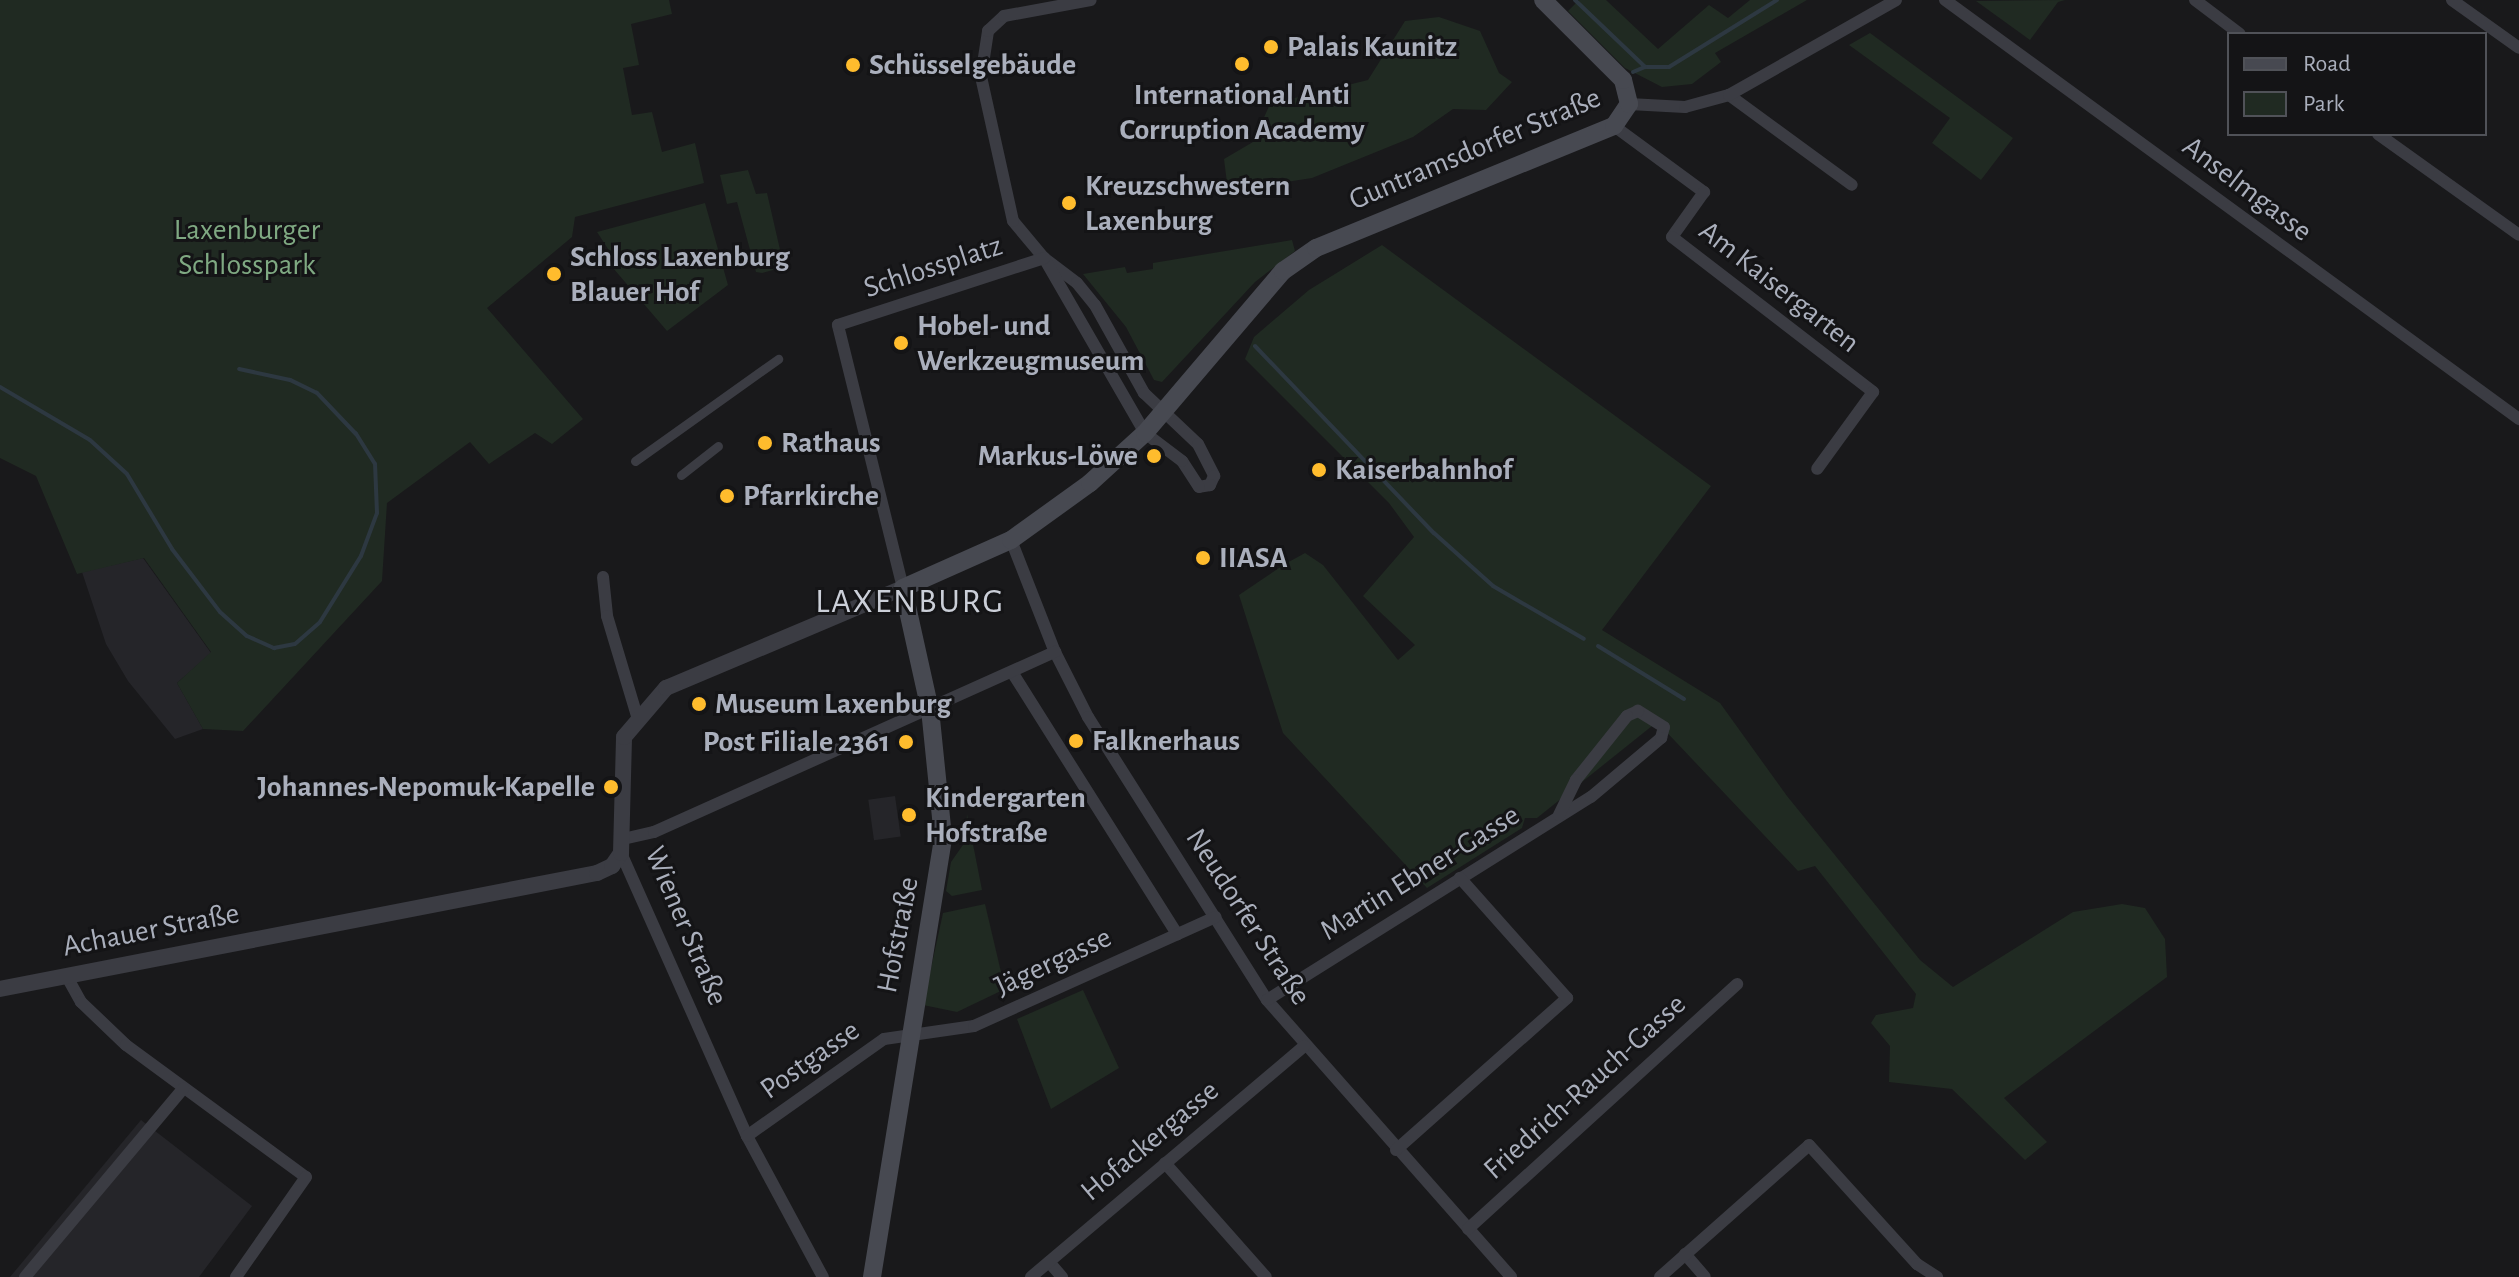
<!DOCTYPE html>
<meta charset="utf-8">
<style>
body{margin:0}
#map{position:relative;width:2519px;height:1277px;overflow:hidden;background:#19191b;font-family:"Alegreya Sans",sans-serif}
div>[style]{position:absolute}
.built>*{inset:0;background:#252529;transform-origin:0 0}
.green>*{inset:0;background:#202a22}
.stream>*{height:4px;margin:-2px;padding:0 2px;transform-origin:2px;border-radius:2px;background:#2d3841}
.pedestrian>*{height:9px;margin:-4.5px;padding:0 4.5px;transform-origin:4.5px;border-radius:4.5px;background:#3b3c43}
.minor>*{height:12px;margin:-6px;padding:0 6px;transform-origin:6px;border-radius:6px;background:#3b3c43}
.tertiary>*{height:16px;margin:-8px;padding:0 8px;transform-origin:8px;border-radius:8px;background:#3b3c43}
.secondary>*{height:18px;margin:-9px;padding:0 9px;transform-origin:9px;border-radius:9px;background:#474951}
.dots>*{width:22px;height:22px;translate:-50% -50%;box-sizing:border-box;border:4px solid #141416;border-radius:50%}
span{translate:-50% -50%;white-space:nowrap;text-align:center;line-height:1.15;-webkit-text-stroke:6px #141416;paint-order:stroke}
.poi-label{font-size:30px;color:#aaafbc;font-weight:700}
.left{translate:0 -50%;text-align:left}
.right{translate:-100% -50%;text-align:right}
.street-label{font-size:30px;color:#aaafbc}
.park-label{font-size:30px;color:#7fa982}
.quarter-label{font-size:34px;color:#cbcfd8;letter-spacing:2px}
.legend{position:absolute;left:2227px;top:32px;width:260px;height:104px;box-sizing:border-box;background:#141416;border:2px solid #505258;margin:0;padding:10px 14px;list-style:none;font-size:24px;color:#aaafbc}
.legend li{display:flex;align-items:center;gap:16px;height:40px}
.legend b{width:40px;border:2px solid #505258}
</style>
<div id="map">
<div class="built">
<div style="clip-path:polygon(143px 558px,211px 653px,177px 683px,203px 729px,175px 739px,128px 681px,106px 644px,82px 572px)"></div>
<div style="left:895px;top:796px;width:41px;height:27px;rotate:82deg"></div>
<div style="clip-path:polygon(141px 1120px,252px 1206px,199px 1277px,10px 1277px)"></div>
</div>
<div class="green">
<div style="clip-path:polygon(0 0,669px 0,672px 14px,631px 24px,639px 65px,623px 68px,632px 115px,652px 112px,662px 152px,695px 143px,704px 183px,575px 217px,572px 237px,487px 308px,583px 419px,552px 444px,535px 433px,489px 464px,470px 442px,387px 503px,382px 581px,243px 731px,203px 729px,177px 683px,211px 652px,144px 558px,77px 574px,36px 476px,0 458px)"></div>
<div style="clip-path:polygon(1579px 0,1606px 0,1658px 49px,1709px 5px,1728px 18px,1750px 0,1807px 0,1715px 53px,1721px 62px,1692px 84px,1662px 87px,1625px 68px,1568px 11px)"></div>
<div style="clip-path:polygon(2065px 0,2058px 2px,2030px 40px,1976px 1px)"></div>
<div style="clip-path:polygon(1439px 17px,1480px 31px,1499px 73px,1512px 82px,1486px 110px,1453px 109px,1413px 137px,1312px 178px,1228px 191px,1224px 159px,1253px 142px,1270px 104px,1368px 80px,1405px 21px)"></div>
<div style="clip-path:polygon(1870px 33px,2013px 138px,1981px 180px,1932px 143px,1950px 118px,1849px 45px)"></div>
<div style="clip-path:polygon(748px 170px,756px 194px,767px 193px,784px 267px,762px 273px,756px 272px,737px 202px,727px 204px,720px 175px)"></div>
<div style="clip-path:polygon(705px 203px,728px 285px,667px 331px,607px 261px,610px 252px,597px 232px)"></div>
<div style="clip-path:polygon(1292px 240px,1295px 251px,1255px 282px,1162px 382px,1154px 380px,1126px 327px,1083px 274px,1125px 267px,1127px 273px,1153px 269px,1153px 263px)"></div>
<div style="clip-path:polygon(1382px 245px,1711px 486px,1602px 630px,1720px 703px,1787px 796px,1920px 960px,1953px 987px,2073px 912px,2122px 904px,2145px 908px,2165px 939px,2167px 977px,2004px 1098px,2047px 1142px,2025px 1160px,1952px 1089px,1889px 1082px,1890px 1046px,1871px 1023px,1876px 1015px,1913px 1008px,1916px 994px,1815px 866px,1798px 871px,1657px 722px,1537px 818px,1525px 818px,1522px 828px,1427px 888px,1283px 733px,1239px 595px,1285px 564px,1305px 553px,1323px 565px,1398px 660px,1415px 645px,1363px 596px,1414px 537px,1389px 503px,1245px 359px,1254px 337px,1309px 290px)"></div>
<div style="clip-path:polygon(967px 814px,982px 890px,952px 896px,946px 891px,951px 862px,965px 842px)"></div>
<div style="clip-path:polygon(985px 904px,1005px 989px,957px 1012px,923px 1005px,943px 913px)"></div>
<div style="clip-path:polygon(1083px 990px,1119px 1068px,1051px 1109px,1017px 1019px)"></div>
</div>
<div class="stream">
<div style="left:1575px;top:0;width:97px;rotate:43.7deg"></div>
<div style="left:1645px;top:67px;width:24px"></div>
<div style="left:1669px;top:67px;width:127px;rotate:-31.8deg"></div>
<div style="left:1633px;top:72px;width:13px;rotate:-23deg"></div>
<div style="left:1255px;top:346px;width:259px;rotate:46.3deg"></div>
<div style="left:1434px;top:533px;width:79px;rotate:41.9deg"></div>
<div style="left:1493px;top:586px;width:105px;rotate:30.2deg"></div>
<div style="left:0;top:387px;width:104px;rotate:30.5deg"></div>
<div style="left:90px;top:440px;width:50px;rotate:42.6deg"></div>
<div style="left:127px;top:474px;width:87px;rotate:59deg"></div>
<div style="left:172px;top:549px;width:79px;rotate:52.7deg"></div>
<div style="left:220px;top:612px;width:36px;rotate:42deg"></div>
<div style="left:247px;top:636px;width:30px;rotate:24deg"></div>
<div style="left:274px;top:648px;width:21px;rotate:-11deg"></div>
<div style="left:295px;top:644px;width:33px;rotate:-41deg"></div>
<div style="left:320px;top:622px;width:78px;rotate:-58.2deg"></div>
<div style="left:361px;top:556px;width:46px;rotate:-69.6deg"></div>
<div style="left:377px;top:513px;width:49px;rotate:-92.3deg"></div>
<div style="left:375px;top:464px;width:36px;rotate:-122deg"></div>
<div style="left:356px;top:434px;width:57px;rotate:-133.6deg"></div>
<div style="left:317px;top:393px;width:30px;rotate:-154deg"></div>
<div style="left:290px;top:380px;width:52px;rotate:-167.8deg"></div>
<div style="left:1598px;top:646px;width:101px;rotate:31.6deg"></div>
</div>
<div class="pedestrian">
<div style="left:635px;top:461px;width:176px;rotate:-35.5deg"></div>
<div style="left:681px;top:475px;width:47px;rotate:-38.1deg"></div>
</div>
<div class="minor">
<div style="left:1945px;top:0;width:711px;rotate:36.13deg"></div>
<div style="left:2195px;top:0;width:56px;rotate:37.1deg"></div>
<div style="left:2452px;top:0;width:82px;rotate:35.6deg"></div>
<div style="left:1729px;top:95px;width:152px;rotate:36.2deg"></div>
<div style="left:1629px;top:104px;width:56px;rotate:3.1deg"></div>
<div style="left:1685px;top:107px;width:46px;rotate:-15.3deg"></div>
<div style="left:1729px;top:95px;width:192px;rotate:-29.6deg"></div>
<div style="left:1614px;top:126px;width:112px;rotate:36.3deg"></div>
<div style="left:1704px;top:192px;width:55px;rotate:125.4deg"></div>
<div style="left:1672px;top:237px;width:254px;rotate:37.6deg"></div>
<div style="left:1873px;top:392px;width:95px;rotate:126deg"></div>
<div style="left:2378px;top:134px;width:173px;rotate:35.6deg"></div>
<div style="left:1044px;top:258px;width:41px;rotate:37.1deg"></div>
<div style="left:1077px;top:283px;width:28px;rotate:51deg"></div>
<div style="left:1095px;top:305px;width:101px;rotate:60.9deg"></div>
<div style="left:1144px;top:393px;width:74px;rotate:43.4deg"></div>
<div style="left:1198px;top:444px;width:36px;rotate:63deg"></div>
<div style="left:1214px;top:476px;width:10px;rotate:114deg"></div>
<div style="left:1210px;top:485px;width:11px;rotate:170deg"></div>
<div style="left:1199px;top:487px;width:31px;rotate:-123deg"></div>
<div style="left:1182px;top:461px;width:46px;rotate:-142.9deg"></div>
<div style="left:1145px;top:433px;width:202px;rotate:-120deg"></div>
<div style="left:1044px;top:258px;width:48px;rotate:-130deg"></div>
<div style="left:1013px;top:221px;width:148px;rotate:-102.5deg"></div>
<div style="left:981px;top:77px;width:47px;rotate:-81.3deg"></div>
<div style="left:988px;top:31px;width:22px;rotate:-43deg"></div>
<div style="left:1004px;top:16px;width:88px;rotate:-10.4deg"></div>
<div style="left:1011px;top:540px;width:120px;rotate:68.6deg"></div>
<div style="left:1055px;top:652px;width:73px;rotate:63.1deg"></div>
<div style="left:1088px;top:717px;width:335px;rotate:57.7deg"></div>
<div style="left:1267px;top:1000px;width:369px;rotate:48.6deg"></div>
<div style="left:603px;top:577px;width:39px;rotate:84deg"></div>
<div style="left:607px;top:616px;width:104px;rotate:73.3deg"></div>
<div style="left:903px;top:588px;width:271px;rotate:-103.9deg"></div>
<div style="left:838px;top:325px;width:217px;rotate:-18deg"></div>
<div style="left:1012px;top:672px;width:310px;rotate:57.8deg"></div>
<div style="left:623px;top:839px;width:32px;rotate:-13deg"></div>
<div style="left:654px;top:832px;width:440px;rotate:-24.2deg"></div>
<div style="left:621px;top:853px;width:310px;rotate:66deg"></div>
<div style="left:747px;top:1136px;width:160px;rotate:61.7deg"></div>
<div style="left:66px;top:975px;width:31px;rotate:61deg"></div>
<div style="left:81px;top:1002px;width:62px;rotate:43.7deg"></div>
<div style="left:126px;top:1045px;width:223px;rotate:36.3deg"></div>
<div style="left:306px;top:1177px;width:122px;rotate:125deg"></div>
<div style="left:1267px;top:1000px;width:382px;rotate:-32.1deg"></div>
<div style="left:1591px;top:797px;width:92px;rotate:-40.1deg"></div>
<div style="left:1661px;top:738px;width:11px;rotate:-75deg"></div>
<div style="left:1664px;top:727px;width:31px;rotate:-148deg"></div>
<div style="left:1638px;top:711px;width:12px;rotate:156deg"></div>
<div style="left:1627px;top:716px;width:82px;rotate:128.6deg"></div>
<div style="left:1576px;top:780px;width:39px;rotate:116deg"></div>
<div style="left:747px;top:1136px;width:168px;rotate:-35.3deg"></div>
<div style="left:884px;top:1039px;width:91px;rotate:-8.2deg"></div>
<div style="left:974px;top:1026px;width:265px;rotate:-24.3deg"></div>
<div style="left:1396px;top:1150px;width:229px;rotate:-41.6deg"></div>
<div style="left:1567px;top:998px;width:161px;rotate:-131.7deg"></div>
<div style="left:1165px;top:1163px;width:152px;rotate:48.5deg"></div>
<div style="left:1468px;top:1229px;width:364px;rotate:-42.3deg"></div>
<div style="left:1685px;top:1254px;width:30px;rotate:49deg"></div>
<div style="left:1049px;top:1262px;width:20px;rotate:49deg"></div>
<div style="left:25px;top:1277px;width:246px;rotate:-50deg"></div>
<div style="left:1031px;top:1277px;width:358px;rotate:-40.2deg"></div>
<div style="left:1660px;top:1277px;width:199px;rotate:-41.5deg"></div>
<div style="left:1809px;top:1145px;width:161px;rotate:47.8deg"></div>
<div style="left:1917px;top:1264px;width:24px;rotate:33deg"></div>
</div>
<div class="tertiary">
<div style="left:0;top:989px;width:608px;rotate:-11deg"></div>
<div style="left:597px;top:873px;width:17px;rotate:-25deg"></div>
<div style="left:612px;top:866px;width:16px;rotate:-55deg"></div>
<div style="left:621px;top:853px;width:116px;rotate:-88.5deg"></div>
<div style="left:624px;top:737px;width:65px;rotate:-49.4deg"></div>
<div style="left:666px;top:688px;width:257px;rotate:-22.9deg"></div>
</div>
<div class="secondary">
<div style="left:872px;top:1277px;width:446px;rotate:-80.8deg"></div>
<div style="left:943px;top:837px;width:128px;rotate:-95.8deg"></div>
<div style="left:930px;top:710px;width:125px;rotate:-102.5deg"></div>
<div style="left:903px;top:588px;width:118px;rotate:-24deg"></div>
<div style="left:1011px;top:540px;width:97px;rotate:-35.8deg"></div>
<div style="left:1090px;top:483px;width:74px;rotate:-42.3deg"></div>
<div style="left:1145px;top:433px;width:213px;rotate:-49.6deg"></div>
<div style="left:1283px;top:271px;width:40px;rotate:-34.9deg"></div>
<div style="left:1316px;top:248px;width:322px;rotate:-22.3deg"></div>
<div style="left:1614px;top:126px;width:27px;rotate:-56deg"></div>
<div style="left:1629px;top:104px;width:25px;rotate:-104deg"></div>
<div style="left:1623px;top:80px;width:113px;rotate:-135deg"></div>
</div>
<div class="dots">
<div style="left:1271px;top:47px;background:#ffbc2d"></div>
<div style="left:1242px;top:64px;background:#ffbc2d"></div>
<div style="left:853px;top:65px;background:#ffbc2d"></div>
<div style="left:1069px;top:203px;background:#ffbc2d"></div>
<div style="left:554px;top:274px;background:#ffbc2d"></div>
<div style="left:901px;top:343px;background:#ffbc2d"></div>
<div style="left:765px;top:443px;background:#ffbc2d"></div>
<div style="left:1154px;top:456px;background:#ffbc2d"></div>
<div style="left:1319px;top:470px;background:#ffbc2d"></div>
<div style="left:727px;top:496px;background:#ffbc2d"></div>
<div style="left:1203px;top:558px;background:#ffbc2d"></div>
<div style="left:699px;top:704px;background:#ffbc2d"></div>
<div style="left:1076px;top:741px;background:#ffbc2d"></div>
<div style="left:906px;top:742px;background:#ffbc2d"></div>
<div style="left:611px;top:787px;background:#ffbc2d"></div>
<div style="left:909px;top:815px;background:#ffbc2d"></div>
</div>
<div class="poi-label">
<span class="left" style="left:1287px;top:47px">Palais Kaunitz</span>
<span class="left" style="left:869px;top:65px">Schüsselgebäude</span>
<span style="left:1242px;top:112px">International Anti<br>Corruption Academy</span>
<span class="left" style="left:1085px;top:203px">Kreuzschwestern<br>Laxenburg</span>
<span class="left" style="left:570px;top:274px">Schloss Laxenburg<br>Blauer Hof</span>
<span class="left" style="left:917px;top:343px">Hobel- und<br>Werkzeugmuseum</span>
<span class="left" style="left:781px;top:443px">Rathaus</span>
<span class="right" style="left:1138px;top:456px">Markus-Löwe</span>
<span class="left" style="left:1335px;top:470px">Kaiserbahnhof</span>
<span class="left" style="left:743px;top:496px">Pfarrkirche</span>
<span class="left" style="left:1219px;top:558px">IIASA</span>
<span class="left" style="left:715px;top:704px">Museum Laxenburg</span>
<span class="left" style="left:1092px;top:741px">Falknerhaus</span>
<span class="right" style="left:890px;top:742px">Post Filiale 2361</span>
<span class="right" style="left:595px;top:787px">Johannes-Nepomuk-Kapelle</span>
<span class="left" style="left:925px;top:815px">Kindergarten<br>Hofstraße</span>
</div>
<div class="street-label">
<span style="left:1475px;top:149px;rotate:-23deg">Guntramsdorfer Straße</span>
<span style="left:2247px;top:189px;rotate:37deg">Anselmgasse</span>
<span style="left:933px;top:267px;rotate:-18deg">Schlossplatz</span>
<span style="left:1779px;top:287px;rotate:38deg">Am Kaisergarten</span>
<span style="left:1420px;top:873px;rotate:-32deg">Martin Ebner-Gasse</span>
<span style="left:1248px;top:917px;rotate:57deg">Neudorfer Straße</span>
<span style="left:686px;top:926px;rotate:67deg">Wiener Straße</span>
<span style="left:151px;top:930px;rotate:-11deg">Achauer Straße</span>
<span style="left:898px;top:935px;rotate:-79deg">Hofstraße</span>
<span style="left:1053px;top:962px;rotate:-25deg">Jägergasse</span>
<span style="left:810px;top:1060px;rotate:-35deg">Postgasse</span>
<span style="left:1585px;top:1087px;rotate:-42deg">Friedrich-Rauch-Gasse</span>
<span style="left:1150px;top:1141px;rotate:-40deg">Hofackergasse</span>
</div>
<div class="park-label">
<span style="left:247px;top:247px">Laxenburger<br>Schlosspark</span>
</div>
<div class="quarter-label">
<span style="left:910px;top:603px">LAXENBURG</span>
</div>
<ul class="legend">
<li><b style="height:10px;background:#474951"></b>Road</li>
<li><b style="height:22px;background:#202a22"></b>Park</li>
</ul>
</div>
